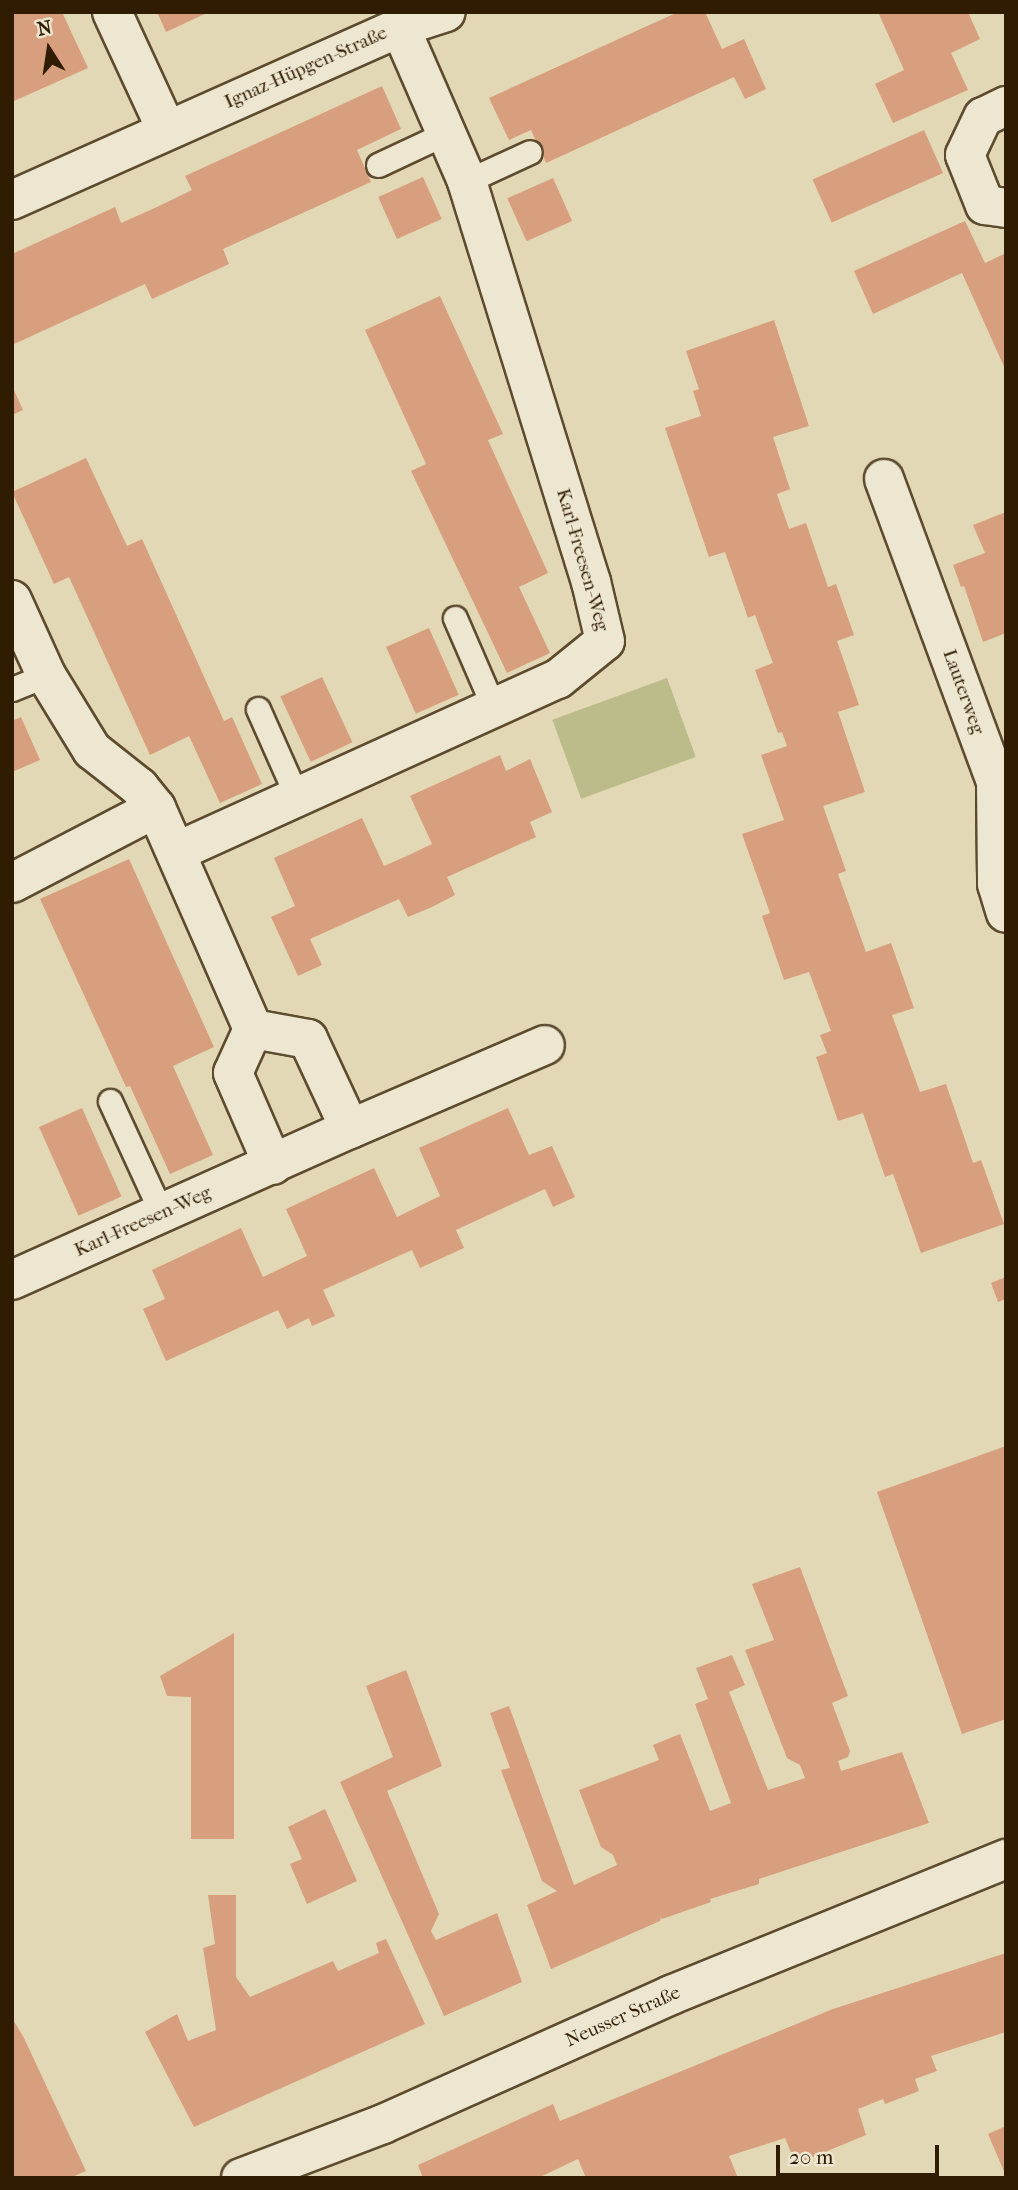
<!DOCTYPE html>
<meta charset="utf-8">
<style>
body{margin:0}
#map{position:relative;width:1018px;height:2190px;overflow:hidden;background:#e3d8b6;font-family:"IM FELL French Canon",serif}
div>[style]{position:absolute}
.green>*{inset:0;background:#bbbc89;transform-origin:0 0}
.building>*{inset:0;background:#d79f7d;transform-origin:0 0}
.roads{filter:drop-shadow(2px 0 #5d4b2e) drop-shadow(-2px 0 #5d4b2e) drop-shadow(0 2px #5d4b2e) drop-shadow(0 -2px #5d4b2e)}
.lane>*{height:23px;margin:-11.5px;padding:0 11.5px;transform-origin:11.5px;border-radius:11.5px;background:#ede6d0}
.street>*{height:38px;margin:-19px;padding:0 19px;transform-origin:19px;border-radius:19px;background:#ede6d0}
.secondary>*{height:38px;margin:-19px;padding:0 19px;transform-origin:19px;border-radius:19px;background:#ede6d0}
span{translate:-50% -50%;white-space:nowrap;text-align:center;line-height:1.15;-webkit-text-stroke:7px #ede6d0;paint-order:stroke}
.street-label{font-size:19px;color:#301c00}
.frame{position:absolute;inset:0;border:14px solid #301c00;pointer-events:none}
.north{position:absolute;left:14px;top:14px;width:70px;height:70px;-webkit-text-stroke:5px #ede6d0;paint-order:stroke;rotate:348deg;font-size:19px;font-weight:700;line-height:28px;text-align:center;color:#301c00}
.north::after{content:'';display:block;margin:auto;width:24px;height:32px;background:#301c00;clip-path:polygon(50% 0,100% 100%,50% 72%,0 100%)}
.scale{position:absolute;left:776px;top:2145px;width:163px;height:32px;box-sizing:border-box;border:4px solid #301c00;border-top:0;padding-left:9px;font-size:21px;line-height:24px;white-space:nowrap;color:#301c00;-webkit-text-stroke:5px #ede6d0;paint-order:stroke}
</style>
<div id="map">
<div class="green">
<div style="left:667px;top:678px;width:84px;height:122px;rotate:70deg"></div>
</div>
<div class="building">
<div style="clip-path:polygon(12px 12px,62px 12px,88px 68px,14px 101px)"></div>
<div style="clip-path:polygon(157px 12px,209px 12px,166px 32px)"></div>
<div style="clip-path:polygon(678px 12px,705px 12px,722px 49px,744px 39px,766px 89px,745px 99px,734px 77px,546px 163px,531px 130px,509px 140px,489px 98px)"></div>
<div style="clip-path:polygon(878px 12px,968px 12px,980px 39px,951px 53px,968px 90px,893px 123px,875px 84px,904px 70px)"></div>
<div style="clip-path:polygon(382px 86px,401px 129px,357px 150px,371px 182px,223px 249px,229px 264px,152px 299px,145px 284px,12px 345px,12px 254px,115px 207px,121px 223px,157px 207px,192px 190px,185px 176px)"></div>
<div style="left:924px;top:130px;width:47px;height:122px;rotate:66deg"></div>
<div style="left:423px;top:177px;width:46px;height:49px;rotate:66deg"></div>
<div style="left:553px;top:178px;width:47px;height:50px;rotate:66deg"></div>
<div style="clip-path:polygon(965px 221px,985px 263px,1006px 253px,1006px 371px,962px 273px,873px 314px,854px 271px)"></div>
<div style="clip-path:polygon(440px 296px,503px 434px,488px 440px,548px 573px,519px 587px,550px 653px,507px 673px,411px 471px,426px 464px,365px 330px)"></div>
<div style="clip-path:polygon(774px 320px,809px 426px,773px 437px,790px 489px,777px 494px,789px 529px,806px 523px,828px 587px,836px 584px,854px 635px,837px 641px,859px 705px,838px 712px,865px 792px,823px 806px,846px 871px,838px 874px,866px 952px,891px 943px,914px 1008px,892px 1015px,920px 1092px,946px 1084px,973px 1163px,981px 1160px,1004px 1224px,921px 1253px,893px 1174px,885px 1177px,863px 1113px,838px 1121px,816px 1057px,827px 1053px,820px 1035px,831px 1031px,809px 972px,784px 980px,762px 916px,770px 913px,742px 834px,784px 820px,761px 755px,787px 746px,782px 732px,778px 733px,755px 670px,773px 663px,755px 615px,748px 618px,725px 552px,709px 557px,665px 428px,701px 416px,693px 391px,699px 389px,686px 351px)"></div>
<div style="clip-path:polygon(12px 386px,23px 410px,12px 415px)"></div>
<div style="clip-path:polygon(86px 458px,127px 546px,142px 539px,224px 721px,232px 717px,262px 784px,220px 803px,189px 736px,150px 755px,69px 577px,54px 584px,12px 492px)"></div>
<div style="clip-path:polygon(1006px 512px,1006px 633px,983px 642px,964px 586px,961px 587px,953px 565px,985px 553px,973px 525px)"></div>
<div style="left:429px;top:628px;width:73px;height:47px;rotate:66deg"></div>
<div style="left:322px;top:677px;width:72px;height:46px;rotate:65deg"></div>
<div style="clip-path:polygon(21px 717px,40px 760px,12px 772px,12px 721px)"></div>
<div style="clip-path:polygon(500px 755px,506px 771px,530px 759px,552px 812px,530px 822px,536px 837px,447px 877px,455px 895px,432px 907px,408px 917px,399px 899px,310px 939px,322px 965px,298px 976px,271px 917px,295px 906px,274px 858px,362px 818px,384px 866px,409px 855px,432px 844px,410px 796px)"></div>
<div style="clip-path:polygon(129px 859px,214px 1047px,173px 1066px,213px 1155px,170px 1174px,130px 1086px,126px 1087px,40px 899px)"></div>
<div style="left:82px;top:1108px;width:97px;height:47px;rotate:66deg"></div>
<div style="clip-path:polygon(508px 1108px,529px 1155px,552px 1146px,575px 1197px,553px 1207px,545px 1189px,456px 1230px,464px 1248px,420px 1268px,412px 1250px,323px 1290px,335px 1316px,312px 1326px,309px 1318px,287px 1329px,278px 1310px,166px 1361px,143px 1309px,165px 1299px,152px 1270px,241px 1228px,263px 1277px,307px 1256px,286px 1209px,374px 1168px,397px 1217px,440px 1196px,419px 1148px)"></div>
<div style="clip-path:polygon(1006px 1277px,1006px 1299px,998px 1302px,991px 1283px)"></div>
<div style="clip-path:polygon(1006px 1446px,1006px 1719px,962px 1734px,877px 1492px)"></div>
<div style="clip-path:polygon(800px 1567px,848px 1696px,832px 1703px,850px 1751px,848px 1757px,838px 1761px,841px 1771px,902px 1752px,929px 1823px,759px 1879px,759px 1884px,710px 1899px,711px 1902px,662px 1919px,661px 1917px,660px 1921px,551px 1969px,527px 1905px,557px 1891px,542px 1881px,501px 1770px,510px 1768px,490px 1713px,509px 1706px,574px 1885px,617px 1865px,613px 1855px,601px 1847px,579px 1790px,659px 1760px,653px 1745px,680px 1734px,710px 1811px,731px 1803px,695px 1704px,708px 1699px,696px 1668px,732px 1655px,745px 1685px,729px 1692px,768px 1790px,805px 1778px,800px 1765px,787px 1758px,745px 1650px,774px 1640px,752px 1584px)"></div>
<div style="clip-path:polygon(234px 1633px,234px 1839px,191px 1839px,191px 1697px,167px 1696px,160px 1676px)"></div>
<div style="clip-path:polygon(406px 1670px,442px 1766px,387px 1791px,439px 1914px,431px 1931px,436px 1940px,497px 1913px,522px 1982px,444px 2016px,340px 1782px,393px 1757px,366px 1686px)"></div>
<div style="clip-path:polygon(325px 1809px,357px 1881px,307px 1904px,290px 1864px,302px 1859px,288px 1827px)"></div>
<div style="clip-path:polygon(208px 1895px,236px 1895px,236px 1977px,250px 1997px,333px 1961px,338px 1971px,379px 1953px,376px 1943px,386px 1939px,425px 2024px,194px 2127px,145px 2032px,177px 2014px,188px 2041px,216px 2030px,203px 1948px,215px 1944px)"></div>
<div style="clip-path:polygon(1006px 1953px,1006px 2032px,931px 2056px,937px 2071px,915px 2079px,919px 2091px,885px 2104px,883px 2099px,858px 2109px,866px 2135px,796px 2164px,785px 2138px,729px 2156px,738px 2178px,586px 2178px,578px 2159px,538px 2178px,423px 2178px,418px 2165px,553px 2104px,560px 2121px,833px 2009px)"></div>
<div style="clip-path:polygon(12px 2018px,24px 2038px,86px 2171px,70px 2178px,12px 2178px)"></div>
<div style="clip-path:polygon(1006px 2126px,1006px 2176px,988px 2134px)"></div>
</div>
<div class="roads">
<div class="lane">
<div style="left:378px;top:165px;width:75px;rotate:-25.2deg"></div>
<div style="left:467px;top:181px;width:69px;rotate:-24.7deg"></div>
<div style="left:455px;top:618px;width:98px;rotate:66.6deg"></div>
<div style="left:12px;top:689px;width:37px;rotate:-22deg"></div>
<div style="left:258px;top:709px;width:96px;rotate:66.1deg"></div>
<div style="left:110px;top:1101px;width:124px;rotate:65.3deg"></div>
</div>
<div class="street">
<div style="left:112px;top:12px;width:129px;rotate:65.2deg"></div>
<div style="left:1006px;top:106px;width:25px;rotate:154deg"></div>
<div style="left:983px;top:117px;width:42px;rotate:115.3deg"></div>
<div style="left:965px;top:155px;width:54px;rotate:68.2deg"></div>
<div style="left:985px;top:205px;width:21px;rotate:8deg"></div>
<div style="left:12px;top:200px;width:425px;rotate:-24deg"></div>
<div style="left:400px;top:27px;width:48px;rotate:-18.1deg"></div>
<div style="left:884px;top:479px;width:323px;rotate:69.7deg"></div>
<div style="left:996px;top:782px;width:102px;rotate:89.4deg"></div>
<div style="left:997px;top:884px;width:30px;rotate:73deg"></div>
<div style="left:12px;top:600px;width:82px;rotate:65.6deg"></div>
<div style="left:46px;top:675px;width:88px;rotate:58.5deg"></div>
<div style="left:92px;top:750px;width:60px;rotate:38.2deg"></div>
<div style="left:139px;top:787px;width:27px;rotate:51deg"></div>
<div style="left:156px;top:808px;width:241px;rotate:66.3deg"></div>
<div style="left:253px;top:1029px;width:48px;rotate:114.4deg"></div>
<div style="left:233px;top:1073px;width:100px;rotate:66.5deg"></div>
<div style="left:176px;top:852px;width:419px;rotate:-24.4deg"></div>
<div style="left:558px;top:679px;width:60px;rotate:-39deg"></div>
<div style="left:605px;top:641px;width:61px;rotate:-103.3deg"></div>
<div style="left:591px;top:582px;width:420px;rotate:-107.2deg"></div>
<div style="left:467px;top:181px;width:168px;rotate:-113.5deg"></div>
<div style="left:12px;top:883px;width:162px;rotate:-27.5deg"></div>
<div style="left:253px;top:1029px;width:56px;rotate:10.3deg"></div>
<div style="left:308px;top:1039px;width:99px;rotate:65deg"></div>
<div style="left:12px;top:1280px;width:370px;rotate:-24.1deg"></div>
<div style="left:350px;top:1129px;width:212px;rotate:-23.3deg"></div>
</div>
<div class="secondary">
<div style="left:241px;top:2178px;width:152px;rotate:-20.8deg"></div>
<div style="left:383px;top:2124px;width:316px;rotate:-24.1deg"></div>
<div style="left:671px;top:1995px;width:362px;rotate:-22.1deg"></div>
</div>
</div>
<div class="street-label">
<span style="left:306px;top:68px;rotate:-24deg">Ignaz-Hüpgen-Straße</span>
<span style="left:582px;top:560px;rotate:74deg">Karl-Freesen-Weg</span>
<span style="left:963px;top:692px;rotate:70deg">Lauterweg</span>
<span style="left:143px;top:1222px;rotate:-24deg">Karl-Freesen-Weg</span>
<span style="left:623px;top:2017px;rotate:-24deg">Neusser Straße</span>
</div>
<div class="frame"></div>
<div class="north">N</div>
<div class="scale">20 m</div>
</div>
